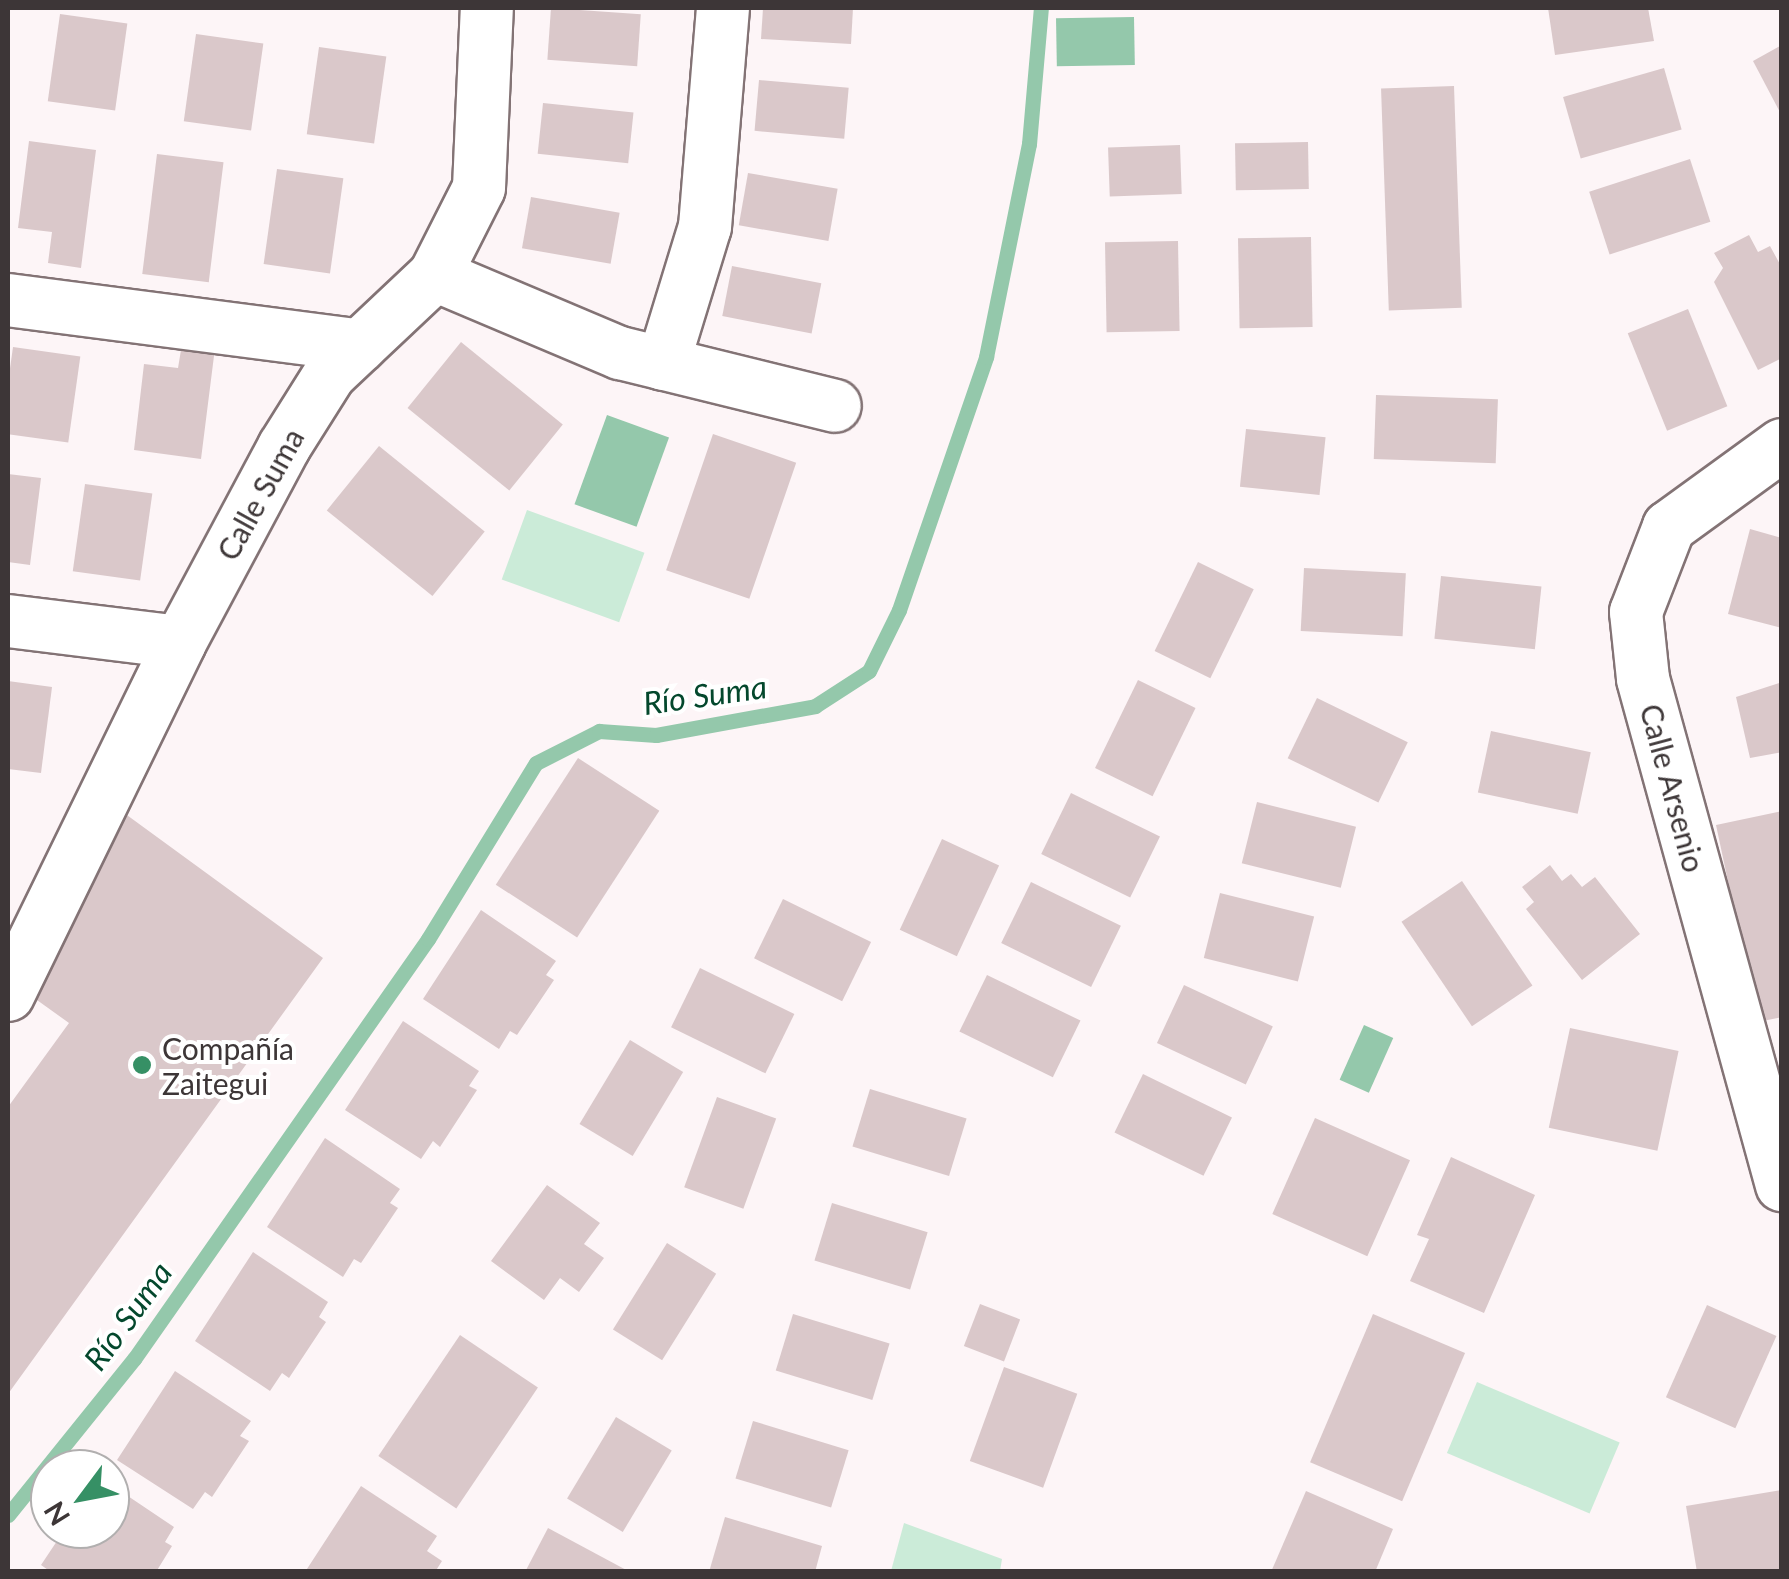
<!DOCTYPE html>
<meta charset="utf-8">
<style>
body{margin:0}
#map{position:relative;width:1789px;height:1579px;overflow:hidden;background:#fdf5f7;font-family:Lato,sans-serif}
div>[style]{position:absolute}
.green>*{inset:0;background:#cbebd8;transform-origin:0 0}
.water>*{inset:0;background:#94c8ab;transform-origin:0 0}
.stream>*{height:15px;margin:-7.5px;padding:0 7.5px;transform-origin:7.5px;border-radius:7.5px;background:#94c8ab}
.building>*{inset:0;background:#dac8ca;transform-origin:0 0}
.roads{filter:drop-shadow(2px 0 #837375) drop-shadow(-2px 0 #837375) drop-shadow(0 2px #837375) drop-shadow(0 -2px #837375)}
.street>*{height:52px;margin:-26px;padding:0 26px;transform-origin:26px;border-radius:26px;background:#fff}
.dots>*{width:28px;height:28px;translate:-50% -50%;box-sizing:border-box;border:5px solid #fff;border-radius:50%}
span{translate:-50% -50%;white-space:nowrap;text-align:center;line-height:1.15;-webkit-text-stroke:8px #fff;paint-order:stroke}
.street-label{font-size:30px;color:#3d3637}
.poi-label{font-size:30px;color:#3d3637}
.left{translate:0 -50%;text-align:left}
.water-label{font-size:32px;color:#04482d;font-style:italic}
.frame{position:absolute;inset:0;border:10px solid #3d3637;pointer-events:none}
.north{position:absolute;left:30px;top:1449px;width:100px;height:100px;box-sizing:border-box;background:#fff;border:2px solid #b1afaf;border-radius:50%;rotate:238deg;font-size:28px;font-weight:700;line-height:40px;text-align:center;color:#3d3637}
.north::after{content:'';display:block;margin:auto;width:35px;height:45px;background:#369065;clip-path:polygon(50% 0,100% 100%,50% 72%,0 100%)}
</style>
<div id="map">
<div class="green">
<div style="left:527px;top:510px;width:125px;height:74px;rotate:20deg"></div>
<div style="left:1477px;top:1382px;width:155px;height:77px;rotate:23deg"></div>
<div style="clip-path:polygon(904px 1523px,1002px 1559px,1000px 1571px,891px 1571px)"></div>
</div>
<div class="water">
<div style="left:1134px;top:17px;width:48px;height:78px;rotate:89deg"></div>
<div style="left:607px;top:415px;width:66px;height:95px;rotate:20deg"></div>
<div style="left:1364px;top:1025px;width:32px;height:60px;rotate:24deg"></div>
</div>
<div class="stream">
<div style="left:8px;top:1515px;width:201px;rotate:-51.1deg"></div>
<div style="left:134px;top:1359px;width:513px;rotate:-55.01deg"></div>
<div style="left:428px;top:939px;width:206px;rotate:-58.5deg"></div>
<div style="left:536px;top:763px;width:71px;rotate:-26.9deg"></div>
<div style="left:599px;top:731px;width:57px;rotate:4deg"></div>
<div style="left:656px;top:735px;width:162px;rotate:-10.3deg"></div>
<div style="left:815px;top:706px;width:64px;rotate:-32.9deg"></div>
<div style="left:869px;top:671px;width:68px;rotate:-63.8deg"></div>
<div style="left:899px;top:610px;width:268px;rotate:-71deg"></div>
<div style="left:986px;top:357px;width:217px;rotate:-78.6deg"></div>
<div style="left:1029px;top:144px;width:137px;rotate:-85deg"></div>
</div>
<div class="building">
<div style="left:551px;top:8px;width:90px;height:52px;rotate:4deg"></div>
<div style="clip-path:polygon(763px 8px,853px 8px,851px 44px,761px 39px)"></div>
<div style="clip-path:polygon(1548px 8px,1648px 8px,1654px 41px,1555px 55px)"></div>
<div style="left:60px;top:14px;width:68px;height:88px;rotate:8deg"></div>
<div style="left:196px;top:34px;width:68px;height:88px;rotate:8deg"></div>
<div style="clip-path:polygon(1782px 45px,1782px 116px,1753px 61px)"></div>
<div style="left:319px;top:47px;width:68px;height:88px;rotate:8deg"></div>
<div style="left:1664px;top:68px;width:64px;height:105px;rotate:74deg"></div>
<div style="left:759px;top:80px;width:90px;height:51px;rotate:5deg"></div>
<div style="left:1454px;top:86px;width:222px;height:73px;rotate:88deg"></div>
<div style="left:543px;top:103px;width:91px;height:51px;rotate:6deg"></div>
<div style="clip-path:polygon(29px 141px,96px 150px,81px 268px,48px 263px,52px 232px,18px 228px)"></div>
<div style="left:1308px;top:142px;width:47px;height:73px;rotate:89deg"></div>
<div style="left:1180px;top:145px;width:49px;height:72px;rotate:88deg"></div>
<div style="left:157px;top:154px;width:67px;height:121px;rotate:7deg"></div>
<div style="left:1690px;top:159px;width:66px;height:106px;rotate:72deg"></div>
<div style="left:277px;top:169px;width:67px;height:96px;rotate:8deg"></div>
<div style="left:748px;top:173px;width:91px;height:53px;rotate:10deg"></div>
<div style="left:531px;top:197px;width:90px;height:52px;rotate:10deg"></div>
<div style="clip-path:polygon(1749px 235px,1758px 252px,1770px 246px,1782px 268px,1782px 358px,1758px 370px,1714px 282px,1723px 268px,1714px 253px)"></div>
<div style="left:1311px;top:237px;width:90px;height:73px;rotate:89deg"></div>
<div style="left:1178px;top:241px;width:90px;height:73px;rotate:89deg"></div>
<div style="left:732px;top:266px;width:91px;height:51px;rotate:11deg"></div>
<div style="left:1688px;top:309px;width:105px;height:65px;rotate:68deg"></div>
<div style="left:461px;top:342px;width:131px;height:85px;rotate:39deg"></div>
<div style="clip-path:polygon(182px 344px,215px 348px,201px 459px,134px 450px,144px 364px,178px 368px)"></div>
<div style="left:13px;top:347px;width:68px;height:87px;rotate:8deg"></div>
<div style="left:1376px;top:395px;width:122px;height:64px;rotate:2deg"></div>
<div style="left:1246px;top:429px;width:80px;height:58px;rotate:6deg"></div>
<div style="left:713px;top:434px;width:88px;height:144px;rotate:19deg"></div>
<div style="left:379px;top:446px;width:136px;height:83px;rotate:39deg"></div>
<div style="clip-path:polygon(8px 474px,41px 478px,30px 565px,8px 562px)"></div>
<div style="left:85px;top:484px;width:68px;height:88px;rotate:8deg"></div>
<div style="clip-path:polygon(1750px 529px,1782px 538px,1782px 628px,1728px 614px)"></div>
<div style="left:1198px;top:562px;width:62px;height:99px;rotate:26deg"></div>
<div style="left:1304px;top:568px;width:102px;height:63px;rotate:3deg"></div>
<div style="left:1441px;top:576px;width:101px;height:63px;rotate:6deg"></div>
<div style="left:1138px;top:680px;width:64px;height:98px;rotate:26deg"></div>
<div style="clip-path:polygon(8px 681px,52px 687px,41px 773px,8px 769px)"></div>
<div style="clip-path:polygon(1782px 682px,1782px 752px,1750px 758px,1736px 697px)"></div>
<div style="left:1317px;top:698px;width:101px;height:67px;rotate:26deg"></div>
<div style="left:1491px;top:731px;width:102px;height:63px;rotate:12deg"></div>
<div style="left:578px;top:758px;width:97px;height:151px;rotate:33deg"></div>
<div style="left:1071px;top:793px;width:99px;height:68px;rotate:26deg"></div>
<div style="left:1257px;top:802px;width:102px;height:63px;rotate:14deg"></div>
<div style="clip-path:polygon(120px 810px,323px 958px,8px 1394px,8px 1107px,69px 1023px,23px 990px)"></div>
<div style="clip-path:polygon(1782px 811px,1782px 1017px,1758px 1022px,1716px 825px)"></div>
<div style="left:942px;top:839px;width:63px;height:100px;rotate:25deg"></div>
<div style="clip-path:polygon(1550px 865px,1562px 881px,1571px 874px,1582px 887px,1595px 877px,1640px 934px,1582px 980px,1526px 909px,1534px 902px,1522px 887px)"></div>
<div style="left:1462px;top:881px;width:126px;height:73px;rotate:56deg"></div>
<div style="left:1031px;top:882px;width:100px;height:68px;rotate:26deg"></div>
<div style="left:1220px;top:893px;width:97px;height:67px;rotate:14deg"></div>
<div style="left:783px;top:899px;width:98px;height:66px;rotate:26deg"></div>
<div style="clip-path:polygon(481px 910px,556px 961px,546px 975px,554px 980px,517px 1035px,510px 1031px,499px 1049px,423px 999px)"></div>
<div style="left:700px;top:968px;width:105px;height:66px;rotate:26deg"></div>
<div style="left:987px;top:975px;width:104px;height:63px;rotate:26deg"></div>
<div style="left:1184px;top:985px;width:98px;height:64px;rotate:25deg"></div>
<div style="clip-path:polygon(403px 1021px,479px 1071px,469px 1086px,477px 1090px,440px 1147px,433px 1141px,421px 1159px,345px 1110px)"></div>
<div style="left:1570px;top:1028px;width:111px;height:102px;rotate:12deg"></div>
<div style="left:630px;top:1040px;width:62px;height:98px;rotate:31deg"></div>
<div style="left:1143px;top:1074px;width:99px;height:65px;rotate:26deg"></div>
<div style="left:870px;top:1089px;width:101px;height:60px;rotate:17deg"></div>
<div style="left:717px;top:1097px;width:63px;height:96px;rotate:20deg"></div>
<div style="left:1315px;top:1118px;width:104px;height:105px;rotate:24deg"></div>
<div style="clip-path:polygon(325px 1138px,400px 1189px,390px 1203px,398px 1208px,361px 1263px,354px 1259px,343px 1277px,267px 1227px)"></div>
<div style="clip-path:polygon(1451px 1157px,1535px 1195px,1484px 1313px,1410px 1281px,1429px 1239px,1417px 1235px)"></div>
<div style="clip-path:polygon(547px 1185px,600px 1223px,584px 1244px,604px 1258px,579px 1292px,560px 1278px,544px 1300px,491px 1261px)"></div>
<div style="left:832px;top:1203px;width:100px;height:60px;rotate:17deg"></div>
<div style="left:667px;top:1243px;width:58px;height:102px;rotate:32deg"></div>
<div style="clip-path:polygon(253px 1252px,328px 1302px,319px 1317px,326px 1322px,289px 1378px,282px 1373px,270px 1391px,195px 1341px)"></div>
<div style="left:980px;top:1304px;width:43px;height:45px;rotate:21deg"></div>
<div style="left:1707px;top:1305px;width:76px;height:101px;rotate:24deg"></div>
<div style="left:793px;top:1314px;width:101px;height:59px;rotate:17deg"></div>
<div style="left:1373px;top:1314px;width:100px;height:161px;rotate:23deg"></div>
<div style="left:460px;top:1335px;width:94px;height:146px;rotate:34deg"></div>
<div style="left:1004px;top:1367px;width:78px;height:100px;rotate:20deg"></div>
<div style="clip-path:polygon(175px 1371px,251px 1421px,240px 1436px,249px 1441px,212px 1497px,205px 1492px,193px 1509px,117px 1460px)"></div>
<div style="left:616px;top:1417px;width:65px;height:95px;rotate:31deg"></div>
<div style="left:753px;top:1421px;width:100px;height:60px;rotate:17deg"></div>
<div style="clip-path:polygon(110px 1484px,174px 1527px,165px 1542px,172px 1546px,156px 1572px,51px 1572px,41px 1565px,65px 1529px,110px 1529px)"></div>
<div style="clip-path:polygon(361px 1486px,437px 1536px,427px 1551px,442px 1561px,435px 1572px,305px 1572px)"></div>
<div style="clip-path:polygon(1782px 1490px,1782px 1572px,1697px 1572px,1686px 1506px)"></div>
<div style="clip-path:polygon(1306px 1491px,1393px 1529px,1375px 1572px,1271px 1572px)"></div>
<div style="clip-path:polygon(725px 1517px,822px 1546px,815px 1572px,709px 1572px)"></div>
<div style="clip-path:polygon(548px 1528px,630px 1572px,525px 1572px)"></div>
</div>
<div class="roads">
<div class="street">
<div style="left:435px;top:275px;width:201px;rotate:22.9deg"></div>
<div style="left:620px;top:353px;width:221px;rotate:13.8deg"></div>
<div style="left:8px;top:300px;width:355px;rotate:7.4deg"></div>
<div style="left:663px;top:364px;width:143px;rotate:-73deg"></div>
<div style="left:705px;top:227px;width:220px;rotate:-85.3deg"></div>
<div style="left:1782px;top:445px;width:140px;rotate:144deg"></div>
<div style="left:1669px;top:527px;width:91px;rotate:111.2deg"></div>
<div style="left:1636px;top:612px;width:67px;rotate:84deg"></div>
<div style="left:1643px;top:679px;width:525px;rotate:74.64deg"></div>
<div style="left:8px;top:621px;width:173px;rotate:7deg"></div>
<div style="left:8px;top:995px;width:393px;rotate:-64deg"></div>
<div style="left:180px;top:642px;width:221px;rotate:-61.9deg"></div>
<div style="left:284px;top:447px;width:86px;rotate:-57.8deg"></div>
<div style="left:330px;top:374px;width:144px;rotate:-43.3deg"></div>
<div style="left:435px;top:275px;width:97px;rotate:-63.2deg"></div>
<div style="left:479px;top:188px;width:180px;rotate:-87.5deg"></div>
</div>
</div>
<div class="dots">
<div style="left:142px;top:1065px;background:#369065"></div>
</div>
<div class="street-label">
<span style="left:260px;top:494px;rotate:-61deg">Calle Suma</span>
<span style="left:1673px;top:788px;rotate:75deg">Calle Arsenio</span>
</div>
<div class="poi-label">
<span class="left" style="left:162px;top:1065px">Compañía<br>Zaitegui</span>
</div>
<div class="water-label">
<span style="left:705px;top:695px;rotate:-8deg">Río Suma</span>
<span style="left:128px;top:1316px;rotate:-54deg">Río Suma</span>
</div>
<div class="frame"></div>
<div class="north">N</div>
</div>
